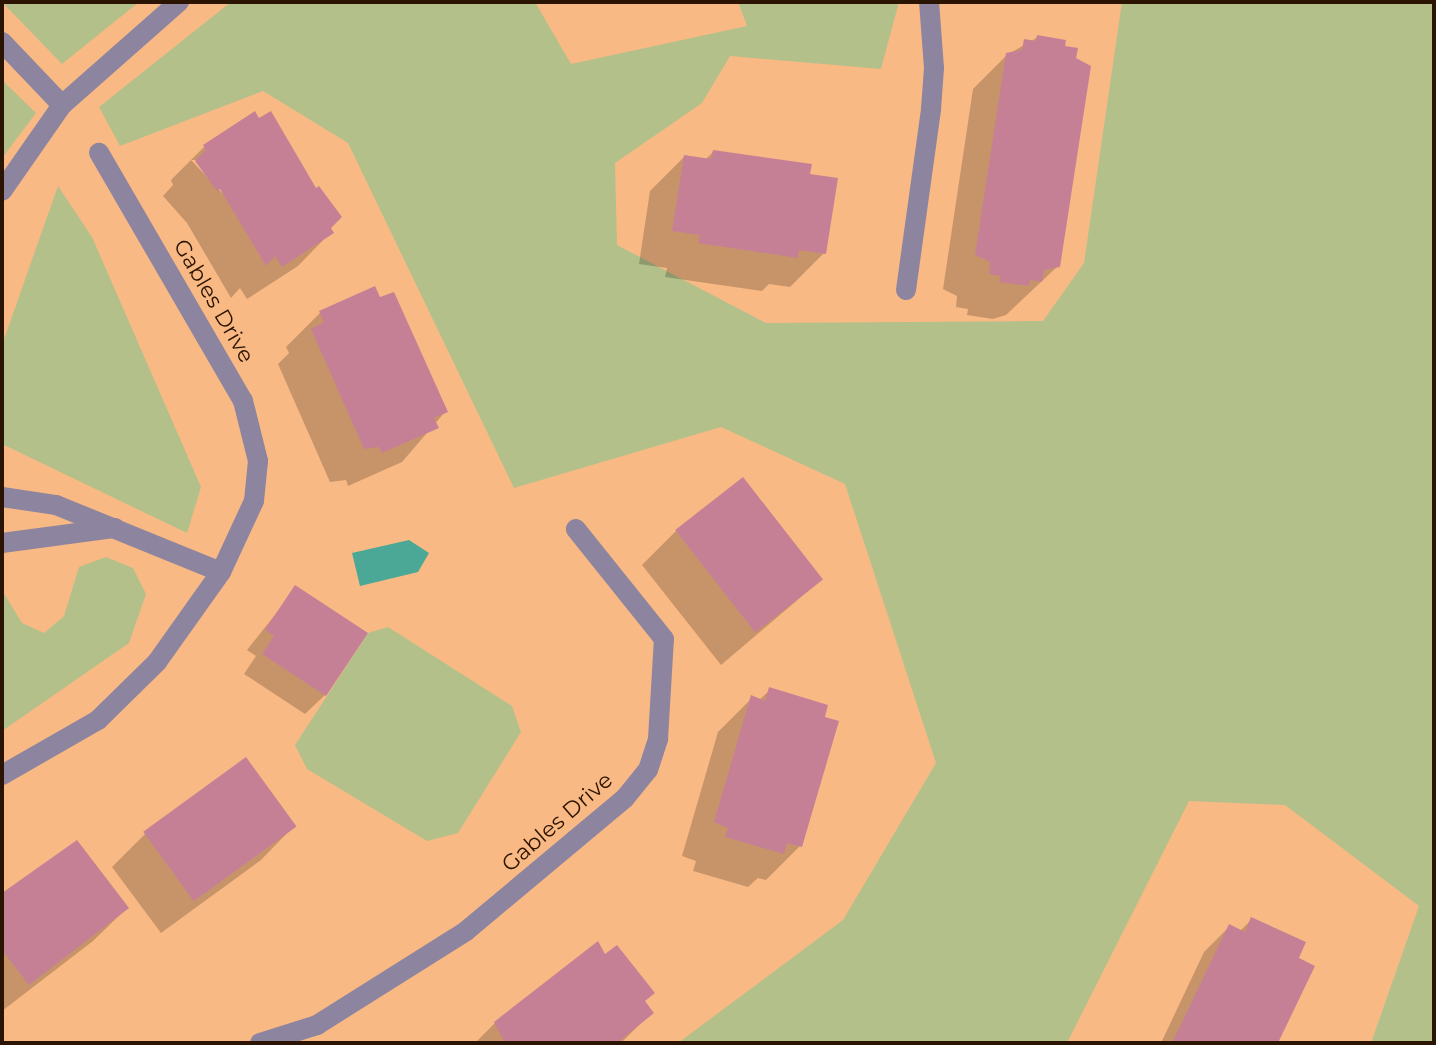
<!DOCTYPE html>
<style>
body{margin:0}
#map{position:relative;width:1436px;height:1045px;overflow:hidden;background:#f9b984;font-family:Montserrat,sans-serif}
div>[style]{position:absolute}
.green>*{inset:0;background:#b3c08a}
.water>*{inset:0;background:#4ba796}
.shadow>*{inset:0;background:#0003}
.building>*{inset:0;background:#c68096;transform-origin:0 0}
.street>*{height:20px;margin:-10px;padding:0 10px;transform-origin:10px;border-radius:10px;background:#8d849f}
span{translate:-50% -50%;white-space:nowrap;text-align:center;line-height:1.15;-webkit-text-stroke:6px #f9b984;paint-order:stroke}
.street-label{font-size:22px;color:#2b1401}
.frame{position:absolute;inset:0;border:4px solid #2b1401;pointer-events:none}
</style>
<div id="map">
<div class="green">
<div style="clip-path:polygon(2px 2px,139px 2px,62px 64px)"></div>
<div style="clip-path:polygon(231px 2px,535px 2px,571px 64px,747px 26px,738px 2px,899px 2px,881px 69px,730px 56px,702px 103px,615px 163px,617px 245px,766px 323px,1043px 321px,1084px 263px,1122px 2px,1434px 2px,1434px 1043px,1371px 1043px,1419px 906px,1285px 805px,1189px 801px,1067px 1043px,678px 1043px,843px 920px,936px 763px,845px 484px,721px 427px,514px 488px,348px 143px,263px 91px,120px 146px,99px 107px)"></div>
<div style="clip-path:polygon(2px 80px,36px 113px,2px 158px)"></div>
<div style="clip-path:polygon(58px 186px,92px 237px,201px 487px,187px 533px,2px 444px,2px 345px)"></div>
<div style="clip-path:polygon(106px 557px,133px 568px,146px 594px,129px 643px,2px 731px,2px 590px,22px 623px,44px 633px,64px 616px,79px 567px)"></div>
<div style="clip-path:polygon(388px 627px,512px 706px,521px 732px,458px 833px,427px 841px,307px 769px,295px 745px,368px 633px)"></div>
</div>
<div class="water">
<div style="clip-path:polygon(409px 540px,429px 553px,418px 572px,360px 586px,352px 553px)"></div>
</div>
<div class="shadow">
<div style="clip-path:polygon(1038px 37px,1058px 266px,1006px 315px,993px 319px,967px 315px,968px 309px,956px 307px,957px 296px,943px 289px,973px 89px,1007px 55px)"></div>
<div style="clip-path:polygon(evenodd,204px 147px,331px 232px,298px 266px,247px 299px,240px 288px,231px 298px,187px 223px,163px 196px,173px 185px,171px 180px,204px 147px,191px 160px,197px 160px,229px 195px,226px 197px,191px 160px)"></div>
<div style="clip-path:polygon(713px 152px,808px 175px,824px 253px,790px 287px,769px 284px,762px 291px,665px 277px,667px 268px,639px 264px,650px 191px,684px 157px,705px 160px)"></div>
<div style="clip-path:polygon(320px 313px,445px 412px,402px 462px,348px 486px,346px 480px,330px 482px,278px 364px,289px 353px,286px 347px)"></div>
<div style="clip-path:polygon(676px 531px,821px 580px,721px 665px,642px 565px)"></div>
<div style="clip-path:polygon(296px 588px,325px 695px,305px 714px,244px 674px,256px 656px,247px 650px)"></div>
<div style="clip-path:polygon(770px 690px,800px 846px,766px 880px,758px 878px,748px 887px,693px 871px,696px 861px,682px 856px,718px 732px,752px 698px,759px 700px)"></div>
<div style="clip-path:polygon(294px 826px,261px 860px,161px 933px,112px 867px,145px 834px)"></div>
<div style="clip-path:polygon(2px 900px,127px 908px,93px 941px,2px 1011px)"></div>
<div style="clip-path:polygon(1252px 919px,1296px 959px,1276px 1043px,1161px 1043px,1204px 952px,1229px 927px,1239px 932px)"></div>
<div style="clip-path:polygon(605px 957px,651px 1013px,621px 1043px,475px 1043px,495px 1023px)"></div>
</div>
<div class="building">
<div style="clip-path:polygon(1037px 35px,1066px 40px,1065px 46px,1078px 48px,1076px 58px,1091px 66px,1060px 267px,1044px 270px,1042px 282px,1030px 280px,1029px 286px,999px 282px,1001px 276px,989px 274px,990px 262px,975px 255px,1006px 53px,1022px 50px,1024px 39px,1036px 41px)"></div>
<div style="clip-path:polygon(255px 111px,259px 118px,271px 111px,316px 188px,319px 186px,342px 217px,331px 228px,334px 233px,282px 267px,275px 256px,266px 266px,220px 189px,217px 191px,195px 161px,206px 150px,203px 145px)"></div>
<div style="clip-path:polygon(713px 150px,812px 164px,810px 174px,838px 178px,826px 254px,799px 250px,798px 258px,698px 243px,700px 235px,672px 231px,684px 155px,711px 159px)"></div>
<div style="clip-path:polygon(375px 286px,380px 297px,394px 292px,448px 412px,434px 418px,439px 428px,382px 453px,379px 447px,364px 449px,311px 329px,324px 322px,319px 311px)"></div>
<div style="left:743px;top:477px;width:130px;height:86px;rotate:52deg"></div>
<div style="clip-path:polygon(295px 585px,368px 633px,326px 696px,262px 654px,274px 636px,265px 630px)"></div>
<div style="clip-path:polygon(769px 687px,828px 705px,825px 717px,839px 721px,802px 847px,787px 843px,784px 854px,725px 837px,728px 828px,714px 822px,751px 695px,765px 701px)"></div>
<div style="left:246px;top:757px;width:86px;height:127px;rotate:54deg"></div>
<div style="clip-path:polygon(77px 840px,129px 908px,29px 985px,2px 950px,2px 893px)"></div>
<div style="clip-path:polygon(1251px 917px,1306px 942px,1299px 958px,1315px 966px,1278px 1043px,1172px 1043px,1229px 924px,1245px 932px)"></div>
<div style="clip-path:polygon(598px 941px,605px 954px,617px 945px,655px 993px,645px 1001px,654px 1013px,617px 1043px,505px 1043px,494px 1022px)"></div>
</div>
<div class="street">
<div style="left:2px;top:42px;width:87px;rotate:46.4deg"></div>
<div style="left:2px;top:191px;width:105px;rotate:-55.1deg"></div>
<div style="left:62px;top:105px;width:156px;rotate:-41.4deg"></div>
<div style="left:906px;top:290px;width:183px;rotate:-82.1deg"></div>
<div style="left:931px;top:109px;width:41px;rotate:-85.8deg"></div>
<div style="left:934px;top:68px;width:66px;rotate:-94.3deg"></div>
<div style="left:2px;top:497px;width:55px;rotate:8.4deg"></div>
<div style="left:56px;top:505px;width:178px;rotate:22.1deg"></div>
<div style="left:2px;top:543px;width:114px;rotate:-7.6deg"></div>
<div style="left:2px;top:775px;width:111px;rotate:-29.8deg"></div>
<div style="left:98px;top:720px;width:83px;rotate:-44.5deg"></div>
<div style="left:157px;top:662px;width:110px;rotate:-54.6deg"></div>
<div style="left:221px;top:572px;width:78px;rotate:-65.1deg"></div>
<div style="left:254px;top:501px;width:40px;rotate:-84.3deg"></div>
<div style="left:258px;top:461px;width:62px;rotate:-104deg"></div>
<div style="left:243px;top:401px;width:287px;rotate:-120.1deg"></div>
<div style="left:260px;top:1043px;width:60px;rotate:-17.5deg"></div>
<div style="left:317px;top:1025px;width:176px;rotate:-32.2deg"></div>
<div style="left:466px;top:931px;width:207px;rotate:-39.9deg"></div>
<div style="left:625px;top:798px;width:36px;rotate:-51deg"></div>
<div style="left:648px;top:770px;width:33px;rotate:-72deg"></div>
<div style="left:658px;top:739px;width:100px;rotate:-86.6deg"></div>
<div style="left:664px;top:639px;width:141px;rotate:-128.7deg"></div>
</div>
<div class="street-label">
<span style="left:214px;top:301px;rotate:60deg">Gables Drive</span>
<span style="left:557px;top:822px;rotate:-41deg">Gables Drive</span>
</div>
<div class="frame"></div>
</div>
